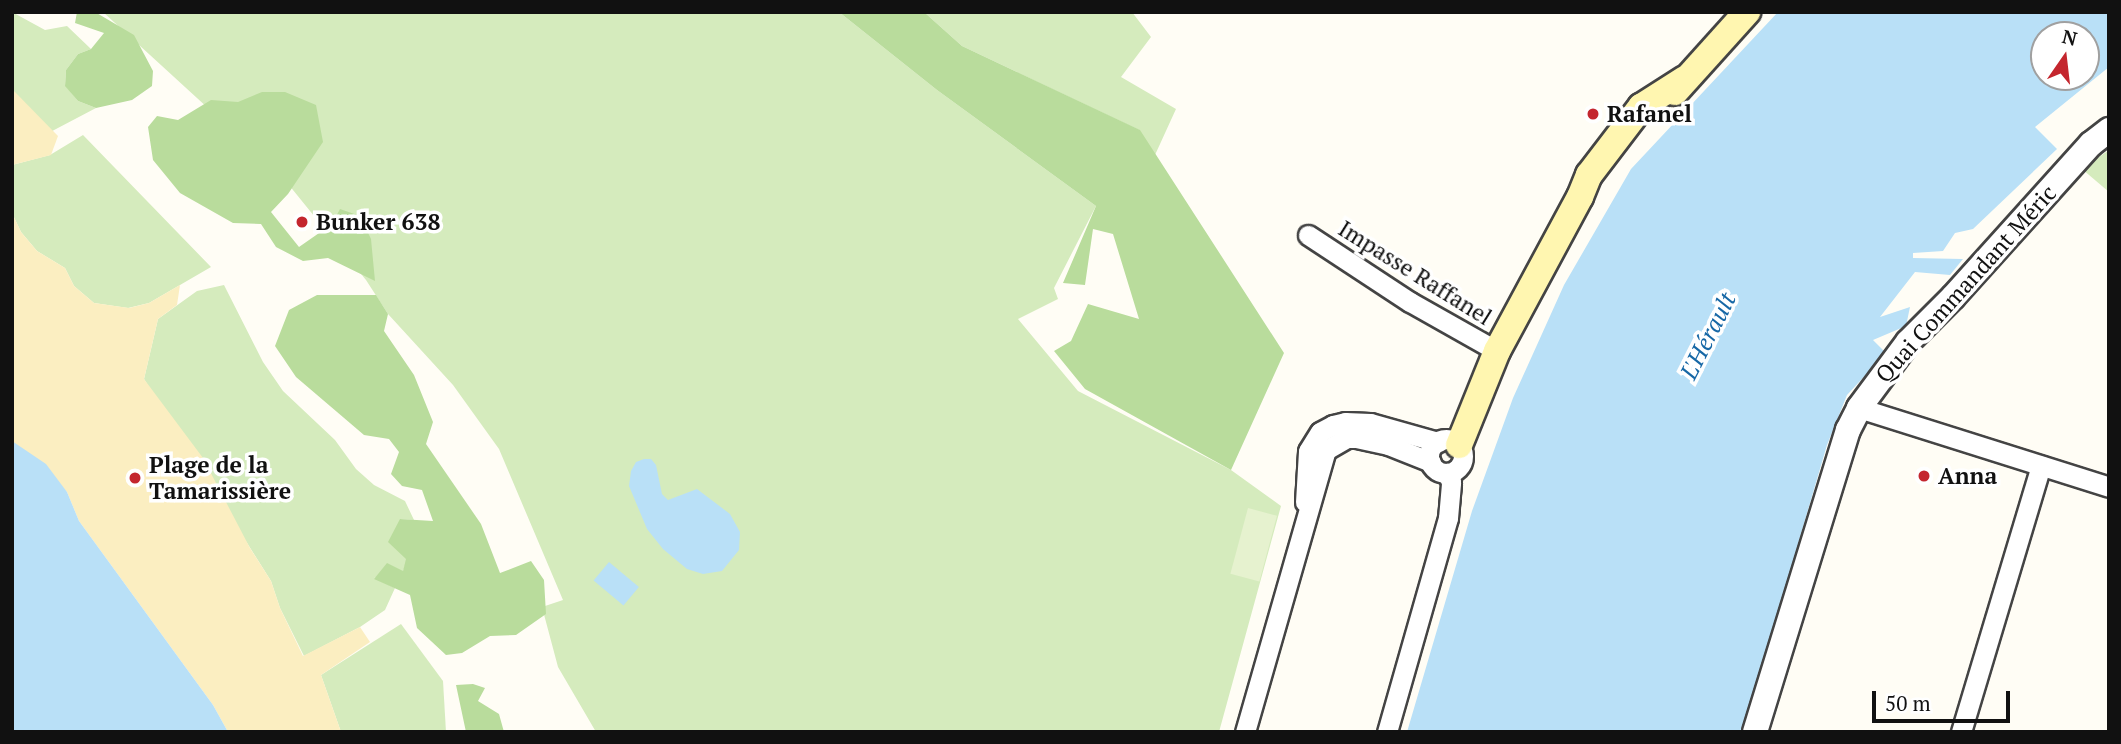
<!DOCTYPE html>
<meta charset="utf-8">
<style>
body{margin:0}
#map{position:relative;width:2121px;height:744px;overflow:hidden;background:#fffdf5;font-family:"PT Serif",serif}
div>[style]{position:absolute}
.green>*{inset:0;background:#d5ebbd}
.forest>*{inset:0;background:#b9dc9c}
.sand>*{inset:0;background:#fbeec1}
.pitch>*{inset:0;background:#e6f2cf;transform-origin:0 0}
.water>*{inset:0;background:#b9e0f7;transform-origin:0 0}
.roads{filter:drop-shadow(2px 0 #444) drop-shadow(-2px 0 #444) drop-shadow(0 2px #444) drop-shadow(0 -2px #444)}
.minor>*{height:19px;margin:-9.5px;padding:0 9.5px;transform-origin:9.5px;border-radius:9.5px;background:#fff}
.minor>.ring{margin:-9.5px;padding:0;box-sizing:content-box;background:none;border:19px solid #fff;border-radius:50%}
.tertiary>*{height:24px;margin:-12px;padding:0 12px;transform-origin:12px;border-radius:12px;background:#fff}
.secondary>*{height:26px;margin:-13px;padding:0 13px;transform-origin:13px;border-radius:13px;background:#fff6b0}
.dots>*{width:19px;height:19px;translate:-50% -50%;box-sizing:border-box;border:4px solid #fff;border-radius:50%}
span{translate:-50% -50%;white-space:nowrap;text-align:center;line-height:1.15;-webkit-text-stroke:7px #fff;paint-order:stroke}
.poi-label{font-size:23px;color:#111;font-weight:700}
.left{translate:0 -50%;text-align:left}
.street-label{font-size:23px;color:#111}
.water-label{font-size:24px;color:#1768a6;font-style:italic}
.frame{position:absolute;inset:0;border:14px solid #111;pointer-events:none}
.north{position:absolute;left:2030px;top:21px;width:70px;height:70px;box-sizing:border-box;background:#fff;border:2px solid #a0a0a0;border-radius:50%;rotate:14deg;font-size:19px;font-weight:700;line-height:28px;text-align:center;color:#111}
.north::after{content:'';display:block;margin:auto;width:24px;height:32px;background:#c4262e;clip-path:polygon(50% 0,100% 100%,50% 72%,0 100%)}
.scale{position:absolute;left:1872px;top:691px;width:138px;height:32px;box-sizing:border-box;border:4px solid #111;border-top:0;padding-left:9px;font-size:21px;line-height:24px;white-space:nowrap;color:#111;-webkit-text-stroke:5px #fff;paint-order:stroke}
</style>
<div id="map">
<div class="green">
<div style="clip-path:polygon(12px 12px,45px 30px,67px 26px,91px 49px,78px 54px,66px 70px,65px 85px,78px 101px,96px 108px,37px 139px,12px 146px)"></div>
<div style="clip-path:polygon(103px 12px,839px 12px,937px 90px,1096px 206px,1054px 288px,1058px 299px,1018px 319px,1078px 391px,1231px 470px,1281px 506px,1219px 732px,596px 732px,558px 667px,542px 607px,563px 600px,499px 449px,453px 385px,388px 314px,366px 280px,280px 174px)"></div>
<div style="clip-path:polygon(924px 12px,1132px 12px,1151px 37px,1121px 77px,1176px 109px,1155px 155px,1139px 130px,962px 46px)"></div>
<div style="clip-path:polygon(83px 135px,211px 267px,149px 303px,128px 308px,94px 303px,74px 286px,65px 268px,37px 251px,21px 232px,12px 213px,12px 165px,50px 155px)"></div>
<div style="clip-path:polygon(2109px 150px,2109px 192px,2082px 169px)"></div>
<div style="clip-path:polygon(224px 285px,263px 362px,283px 391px,335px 440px,356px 469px,374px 485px,405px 501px,414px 520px,400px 519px,407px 559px,403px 572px,374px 578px,395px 588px,385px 610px,360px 627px,304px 656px,280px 608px,271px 581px,144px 379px,158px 319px,197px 291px)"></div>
<div style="clip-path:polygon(401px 624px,443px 681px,446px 732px,341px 732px,321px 675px)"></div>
</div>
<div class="forest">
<div style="clip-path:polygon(77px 12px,95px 12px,134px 35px,153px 71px,152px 86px,132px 100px,96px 108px,78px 101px,65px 86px,66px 70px,78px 54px,91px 49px,104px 33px,75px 23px)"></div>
<div style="clip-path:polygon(839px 12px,924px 12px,962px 46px,1140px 130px,1284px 353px,1231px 470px,1085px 389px,1054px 351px,1071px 341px,1088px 304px,1139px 319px,1113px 234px,1093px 229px,1085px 285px,1063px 283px,1096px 206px,937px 90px)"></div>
<div style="clip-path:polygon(262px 92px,285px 92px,316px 105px,323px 142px,288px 194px,271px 212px,299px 247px,332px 224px,340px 209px,360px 216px,371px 239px,375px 281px,328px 258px,303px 261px,276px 247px,261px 224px,233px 223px,180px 193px,153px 160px,148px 127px,157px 116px,178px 120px,211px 100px,238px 102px)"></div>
<div style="clip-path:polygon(317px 295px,376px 295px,388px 314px,384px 331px,414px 375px,433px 422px,426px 444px,481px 524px,500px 573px,531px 561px,544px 580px,546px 614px,516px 635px,490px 636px,462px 653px,446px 655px,417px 628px,410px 595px,374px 579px,387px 563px,403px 571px,406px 559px,388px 542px,400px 519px,433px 521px,422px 490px,402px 486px,391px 474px,399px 452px,389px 439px,364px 435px,296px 377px,275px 346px,289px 310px)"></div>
<div style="clip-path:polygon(473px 684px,485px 688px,478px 701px,499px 714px,504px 732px,466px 732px,456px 685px)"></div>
</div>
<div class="sand">
<div style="clip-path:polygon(12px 89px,58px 136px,51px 155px,12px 165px)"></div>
<div style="clip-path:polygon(12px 213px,21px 232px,37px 251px,65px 268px,74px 286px,94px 303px,129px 308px,149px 303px,180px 285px,177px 305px,158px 319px,144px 379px,203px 458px,250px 548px,271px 581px,280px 608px,303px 656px,360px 627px,370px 642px,321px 675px,341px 732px,228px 732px,213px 705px,79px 521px,67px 492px,12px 441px)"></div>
</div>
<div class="pitch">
<div style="left:1248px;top:508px;width:30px;height:68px;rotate:15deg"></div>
</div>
<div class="water">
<div style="clip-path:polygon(evenodd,1778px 12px,2109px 12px,2109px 67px,2035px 127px,2057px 149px,1973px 229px,1955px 233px,1943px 251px,1913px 253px,1913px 258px,1963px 259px,1950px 275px,1915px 272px,1880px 317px,1910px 307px,1906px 326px,1873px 340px,1886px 353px,1847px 395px,1827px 445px,1743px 732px,1407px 732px,1472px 511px,1513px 398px,1564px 285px,1631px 169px,1778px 12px,2044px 35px,2086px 35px,2086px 77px,2044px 77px,2044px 35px)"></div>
<div style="clip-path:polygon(12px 441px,46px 464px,67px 492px,79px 521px,213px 705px,228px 732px,12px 732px)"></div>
<div style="clip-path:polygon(644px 459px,651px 459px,656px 465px,662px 494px,668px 500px,697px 489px,730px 514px,740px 532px,739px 550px,722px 571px,703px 574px,687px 569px,663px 549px,647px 529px,629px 486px,631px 471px,636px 462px)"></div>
<div style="left:609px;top:562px;width:39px;height:24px;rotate:40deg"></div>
</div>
<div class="roads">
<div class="minor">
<div style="left:1308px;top:235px;width:122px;rotate:33.3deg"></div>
<div style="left:1410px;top:302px;width:100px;rotate:29.4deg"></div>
<div style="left:1859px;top:408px;width:262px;rotate:17.5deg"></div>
<div class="ring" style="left:1429px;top:439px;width:15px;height:15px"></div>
<div style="left:1305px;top:502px;width:51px;rotate:-86.6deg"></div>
<div style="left:1308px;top:451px;width:22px;rotate:-58deg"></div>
<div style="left:1320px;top:432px;width:15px;rotate:-28deg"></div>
<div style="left:1333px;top:425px;width:12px;rotate:-14deg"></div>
<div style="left:1345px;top:422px;width:25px;rotate:2deg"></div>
<div style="left:1370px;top:423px;width:71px;rotate:15.6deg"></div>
<div style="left:1245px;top:732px;width:293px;rotate:-74deg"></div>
<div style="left:1326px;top:450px;width:24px;rotate:-30deg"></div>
<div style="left:1347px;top:438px;width:9px"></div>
<div style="left:1356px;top:438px;width:33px;rotate:12deg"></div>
<div style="left:1388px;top:445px;width:46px;rotate:21.6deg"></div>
<div style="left:1387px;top:732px;width:223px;rotate:-74.1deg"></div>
<div style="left:1448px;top:518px;width:36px;rotate:-85deg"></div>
<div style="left:1451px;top:482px;width:10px;rotate:-114deg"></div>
<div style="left:1961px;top:732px;width:278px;rotate:-73.3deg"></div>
</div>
<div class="tertiary">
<div style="left:1755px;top:732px;width:316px;rotate:-72.9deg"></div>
<div style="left:1848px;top:430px;width:25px;rotate:-63deg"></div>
<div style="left:1859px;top:408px;width:82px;rotate:-53.4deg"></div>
<div style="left:1908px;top:342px;width:64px;rotate:-45deg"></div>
<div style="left:1953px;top:297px;width:206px;rotate:-48deg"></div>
<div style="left:2091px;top:144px;width:23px;rotate:-38deg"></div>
</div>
<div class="secondary">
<div style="left:1675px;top:92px;width:108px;rotate:-48deg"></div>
<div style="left:1459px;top:445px;width:101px;rotate:-68deg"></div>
<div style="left:1497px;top:351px;width:175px;rotate:-61.7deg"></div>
<div style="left:1580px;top:197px;width:24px;rotate:-68deg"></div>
<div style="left:1589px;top:175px;width:86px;rotate:-52.6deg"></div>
<div style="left:1641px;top:107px;width:52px;rotate:-32.5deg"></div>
</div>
</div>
<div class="dots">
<div style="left:1593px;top:114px;background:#c4262e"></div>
<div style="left:302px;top:222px;background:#c4262e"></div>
<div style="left:1924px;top:476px;background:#c4262e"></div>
<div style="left:135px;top:478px;background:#c4262e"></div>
</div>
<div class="poi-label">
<span class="left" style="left:1607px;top:114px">Rafanel</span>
<span class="left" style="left:316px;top:222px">Bunker 638</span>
<span class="left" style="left:149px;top:478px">Plage de la<br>Tamarissière</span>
<span class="left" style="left:1938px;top:476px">Anna</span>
</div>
<div class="street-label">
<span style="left:1415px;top:273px;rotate:32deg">Impasse Raffanel</span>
<span style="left:1966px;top:284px;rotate:-48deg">Quai Commandant Méric</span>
</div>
<div class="water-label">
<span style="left:1708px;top:336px;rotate:-63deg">L'Hérault</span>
</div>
<div class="frame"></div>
<div class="north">N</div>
<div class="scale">50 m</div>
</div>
